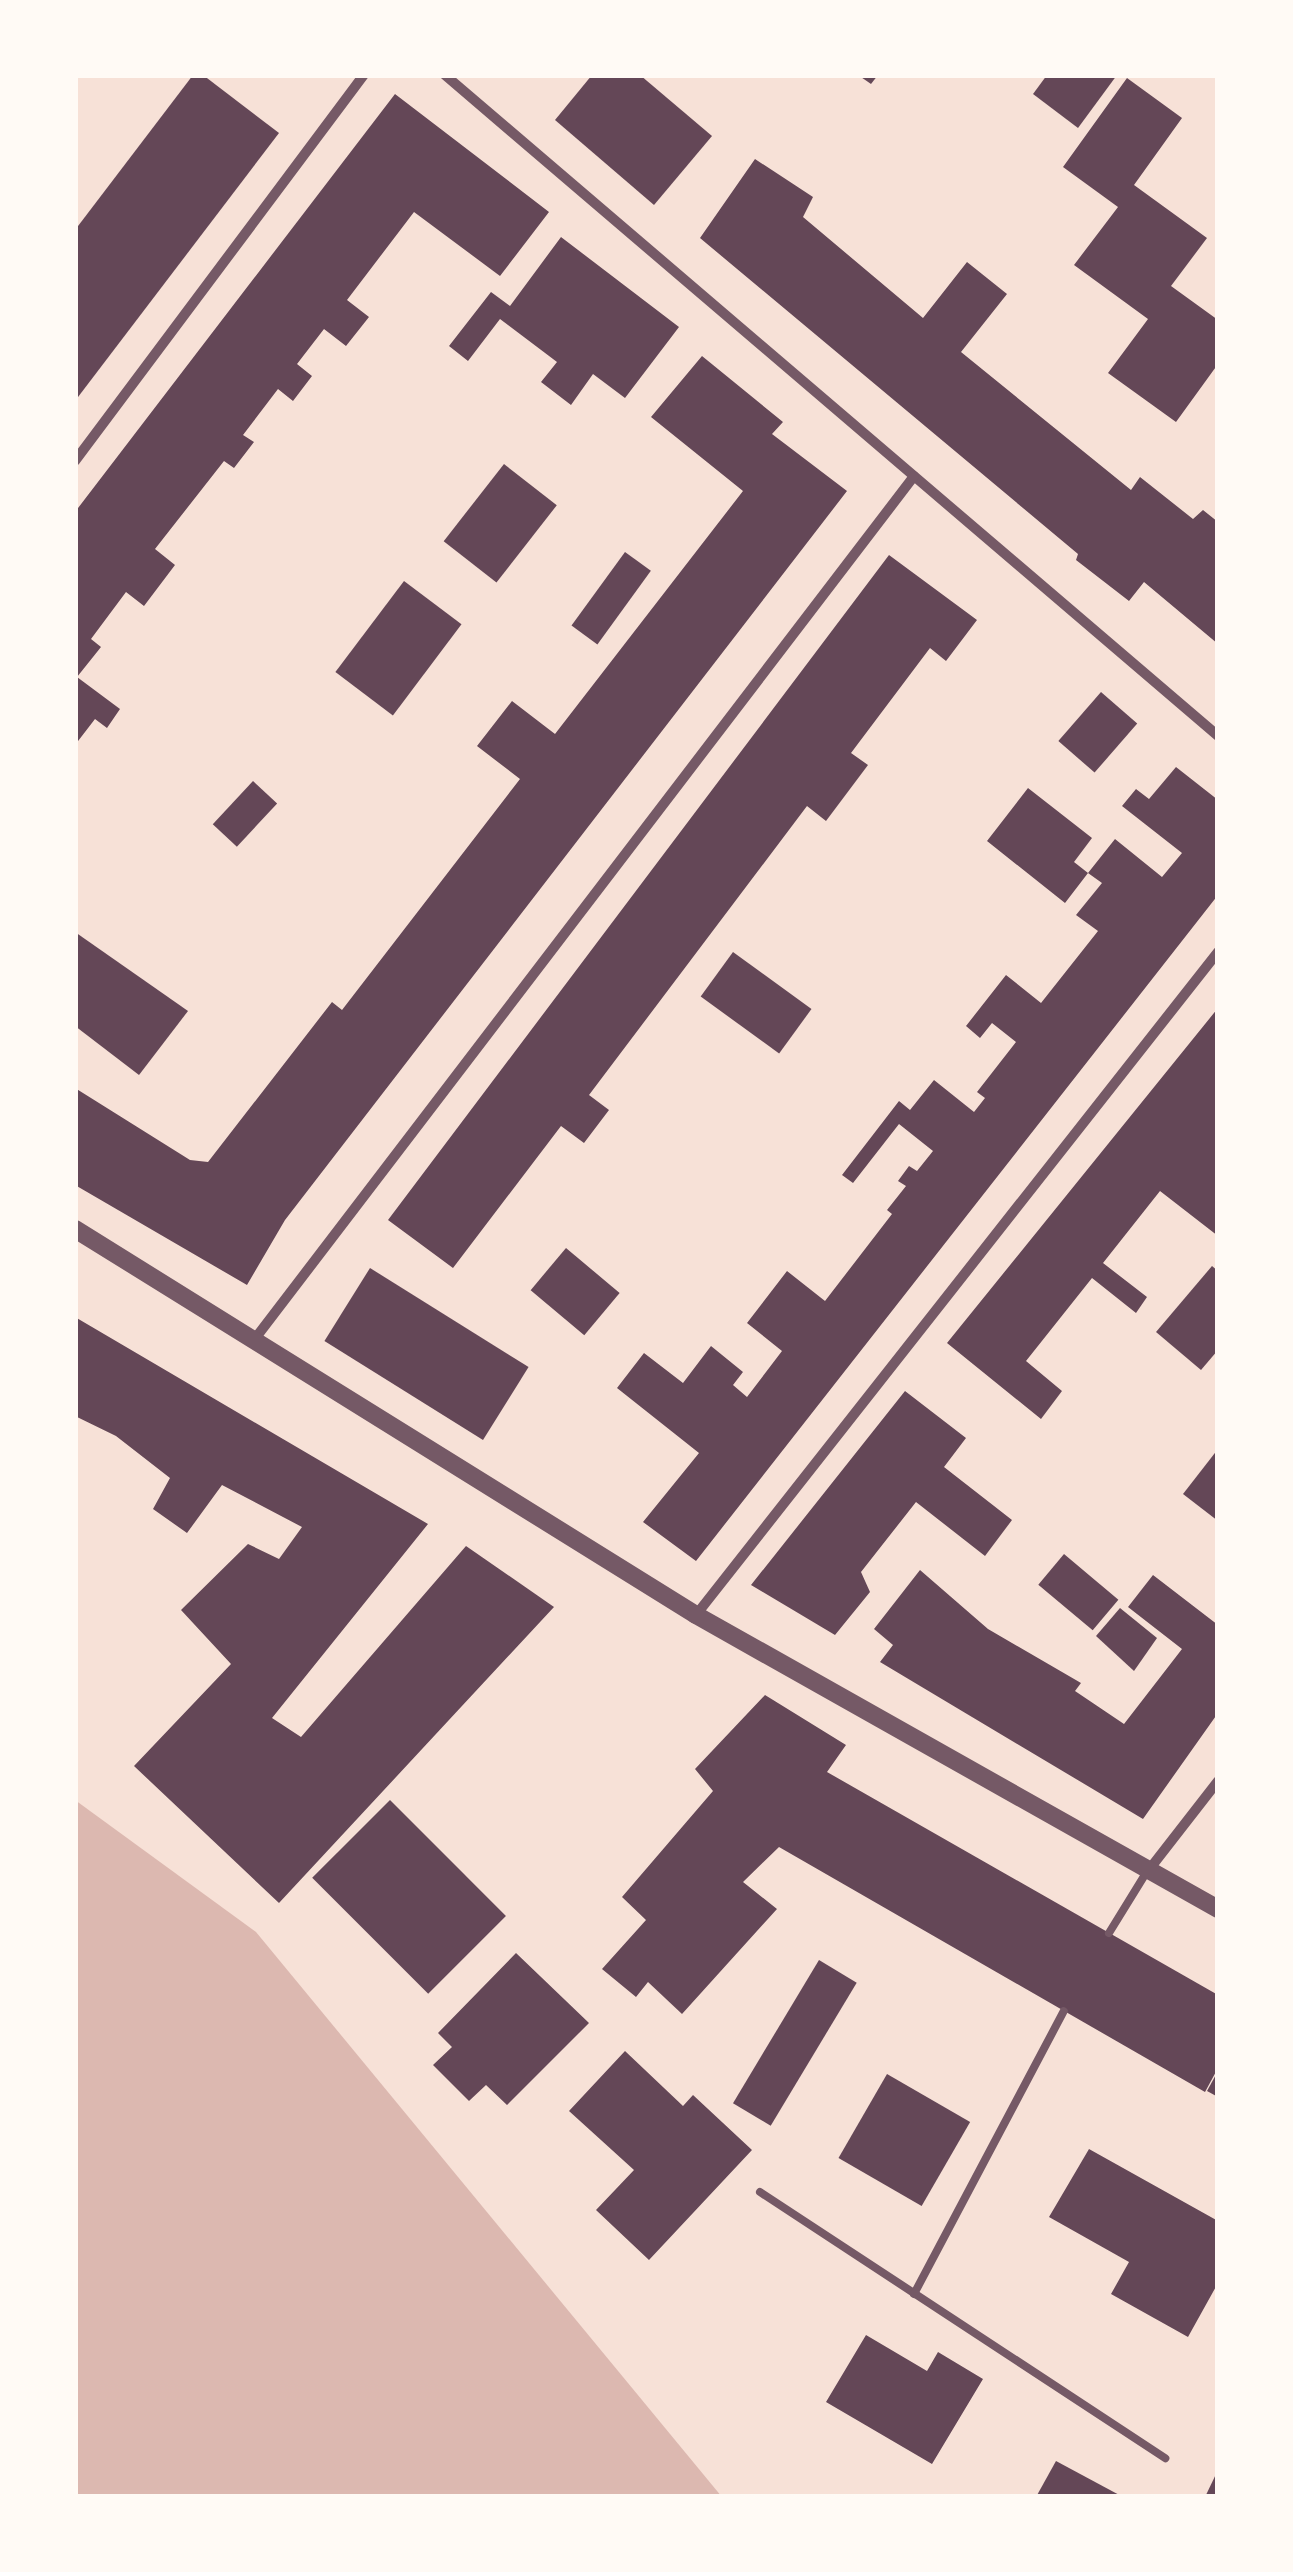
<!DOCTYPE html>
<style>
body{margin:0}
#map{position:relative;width:1293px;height:2572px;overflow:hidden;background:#f7e1d7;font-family:Montserrat,sans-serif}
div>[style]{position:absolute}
.water>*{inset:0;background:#dcb8b0}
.building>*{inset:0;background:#644757;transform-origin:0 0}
.service>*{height:8px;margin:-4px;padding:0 4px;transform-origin:4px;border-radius:4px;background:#755966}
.minor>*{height:10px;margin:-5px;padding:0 5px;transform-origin:5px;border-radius:5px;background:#755966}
.tertiary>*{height:18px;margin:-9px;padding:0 9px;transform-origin:9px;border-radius:9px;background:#755966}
span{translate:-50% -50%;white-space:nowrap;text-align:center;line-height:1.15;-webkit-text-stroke:8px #fffaf5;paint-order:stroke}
.frame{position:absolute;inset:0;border:78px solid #fffaf5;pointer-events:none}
</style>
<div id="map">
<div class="water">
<div style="clip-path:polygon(75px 1800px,256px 1932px,722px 2497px,75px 2497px)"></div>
</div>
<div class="building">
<div style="clip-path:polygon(193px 75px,203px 75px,279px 133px,75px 401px,75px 230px)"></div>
<div style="clip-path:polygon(592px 75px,640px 75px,712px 136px,654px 205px,555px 120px)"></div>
<div style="clip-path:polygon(858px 75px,878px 75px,871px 84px)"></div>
<div style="clip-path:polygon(1047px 75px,1117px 75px,1078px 128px,1033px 94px)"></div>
<div style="clip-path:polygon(1127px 78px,1182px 118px,1134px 185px,1207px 238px,1171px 286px,1218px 320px,1218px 364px,1176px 422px,1108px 373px,1148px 319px,1074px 265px,1118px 207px,1063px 167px)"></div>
<div style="clip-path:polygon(395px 94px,549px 212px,500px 276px,414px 212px,347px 300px,369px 317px,346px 346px,324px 329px,297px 364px,312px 376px,293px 401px,278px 389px,243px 435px,254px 442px,234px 468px,224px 461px,155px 549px,175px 565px,144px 606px,126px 592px,91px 639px,101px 647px,77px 677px,120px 709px,107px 728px,95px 719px,75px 745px,75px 512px)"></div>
<div style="clip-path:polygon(755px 159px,813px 197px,803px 217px,923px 318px,967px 262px,1007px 294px,961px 352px,1131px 490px,1140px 477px,1193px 519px,1203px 510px,1218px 522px,1218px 644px,1144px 582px,1129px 601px,1076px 560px,1078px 554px,700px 238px)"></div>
<div style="clip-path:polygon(561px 237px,679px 327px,625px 398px,593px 374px,571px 405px,541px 382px,557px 362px,500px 319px,468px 361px,449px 346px,491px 292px,510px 306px)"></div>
<div style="clip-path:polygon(702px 356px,783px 422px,772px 434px,847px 491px,285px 1220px,247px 1285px,75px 1185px,75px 1088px,190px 1160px,208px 1162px,332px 1002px,342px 1010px,520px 779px,477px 746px,512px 701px,555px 734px,743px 491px,651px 417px)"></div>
<div style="left:504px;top:464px;width:67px;height:98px;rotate:38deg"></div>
<div style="left:625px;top:552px;width:32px;height:91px;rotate:36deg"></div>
<div style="clip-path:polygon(889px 555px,977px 620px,946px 661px,930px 648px,851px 753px,868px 765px,826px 821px,807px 806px,589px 1095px,609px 1110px,584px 1143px,561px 1126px,453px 1268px,388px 1220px)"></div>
<div style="left:404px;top:581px;width:72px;height:114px;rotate:37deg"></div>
<div style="left:1101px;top:692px;width:48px;height:65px;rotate:41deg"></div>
<div style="clip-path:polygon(1176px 767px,1218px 800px,1218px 895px,696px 1561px,643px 1522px,699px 1453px,617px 1388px,644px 1353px,683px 1383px,711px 1346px,743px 1372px,733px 1385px,747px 1397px,782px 1351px,747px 1323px,787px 1271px,825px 1301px,892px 1214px,887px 1210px,906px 1186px,898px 1181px,909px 1166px,917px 1171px,933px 1151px,899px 1124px,853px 1183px,842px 1175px,899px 1101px,910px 1110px,934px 1080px,974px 1112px,985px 1098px,977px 1092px,1016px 1042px,992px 1023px,980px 1038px,966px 1026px,1006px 975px,1041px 1003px,1098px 931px,1076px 915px,1102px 883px,1088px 873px,1115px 839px,1162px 877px,1182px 853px,1122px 806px,1136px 789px,1149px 799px)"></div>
<div style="left:253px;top:781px;width:33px;height:59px;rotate:43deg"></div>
<div style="clip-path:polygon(1028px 788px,1092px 838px,1074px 862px,1088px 873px,1065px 903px,987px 841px)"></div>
<div style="clip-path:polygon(75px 932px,188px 1011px,139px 1075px,75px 1026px)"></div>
<div style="left:733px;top:952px;width:97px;height:55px;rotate:36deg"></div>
<div style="clip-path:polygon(1218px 1008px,1218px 1236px,1160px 1191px,1103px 1263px,1147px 1297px,1136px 1313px,1092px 1278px,1026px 1361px,1062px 1391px,1041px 1419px,947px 1343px)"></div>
<div style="left:566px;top:1248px;width:70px;height:55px;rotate:40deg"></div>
<div style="clip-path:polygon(1212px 1266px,1218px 1271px,1218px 1350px,1201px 1370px,1156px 1332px)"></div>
<div style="left:370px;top:1268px;width:187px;height:86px;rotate:32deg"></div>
<div style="clip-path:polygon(75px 1317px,428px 1524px,272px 1718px,301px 1737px,466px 1546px,554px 1607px,279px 1903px,134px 1766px,231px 1664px,181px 1610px,248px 1544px,279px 1559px,302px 1527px,222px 1485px,187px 1533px,153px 1509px,170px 1478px,116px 1436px,75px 1416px)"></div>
<div style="clip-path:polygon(905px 1391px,966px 1438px,944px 1467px,1012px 1520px,985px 1556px,916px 1502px,861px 1572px,870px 1592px,835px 1635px,751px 1585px)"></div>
<div style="clip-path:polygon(1218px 1449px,1218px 1521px,1183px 1494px)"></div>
<div style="left:1064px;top:1554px;width:71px;height:40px;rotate:40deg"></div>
<div style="clip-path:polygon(920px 1570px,988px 1629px,1081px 1683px,1075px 1691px,1124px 1724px,1182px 1649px,1128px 1607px,1153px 1575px,1218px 1625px,1218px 1713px,1143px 1819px,880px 1662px,893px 1645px,874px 1629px)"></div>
<div style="clip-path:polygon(1120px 1608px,1157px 1638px,1134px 1671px,1096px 1636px)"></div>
<div style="clip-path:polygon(765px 1695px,846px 1745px,827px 1772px,1218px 1995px,1218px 2068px,1205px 2092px,779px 1847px,743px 1882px,777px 1909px,682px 2014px,648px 1982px,636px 1997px,602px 1969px,646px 1920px,622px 1897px,713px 1791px,695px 1769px)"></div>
<div style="left:390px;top:1800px;width:164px;height:110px;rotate:45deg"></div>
<div style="clip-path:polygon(516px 1953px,589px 2023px,507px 2105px,486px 2085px,469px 2101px,433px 2065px,452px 2047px,438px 2033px)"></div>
<div style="left:819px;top:1960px;width:44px;height:167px;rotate:31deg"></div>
<div style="clip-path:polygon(625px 2051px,683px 2106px,693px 2095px,752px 2150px,649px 2260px,596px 2210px,634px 2170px,569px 2111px)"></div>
<div style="clip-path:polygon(1218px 2071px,1218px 2097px,1207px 2091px)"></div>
<div style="left:887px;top:2074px;width:96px;height:97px;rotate:30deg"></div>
<div style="clip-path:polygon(1089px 2149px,1218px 2221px,1218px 2283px,1188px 2337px,1111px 2294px,1129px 2262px,1049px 2217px)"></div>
<div style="clip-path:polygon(866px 2335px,927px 2371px,938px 2352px,983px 2379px,932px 2464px,826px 2402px)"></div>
<div style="clip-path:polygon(1056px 2461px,1123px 2497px,1036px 2497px)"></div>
<div style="clip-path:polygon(1218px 2470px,1218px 2497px,1205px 2497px)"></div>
</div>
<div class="service">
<div style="left:1109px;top:1933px;width:70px;rotate:-58.3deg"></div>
<div style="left:760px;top:2192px;width:485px;rotate:33.3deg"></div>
<div style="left:914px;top:2294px;width:320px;rotate:-62.1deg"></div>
</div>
<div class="minor">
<div style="left:445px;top:75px;width:1017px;rotate:40.53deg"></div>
<div style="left:75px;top:461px;width:482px;rotate:-53.2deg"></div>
<div style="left:254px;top:1340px;width:1087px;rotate:-52.62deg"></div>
<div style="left:696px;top:1615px;width:844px;rotate:-51.79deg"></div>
<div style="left:1148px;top:1871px;width:114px;rotate:-52.1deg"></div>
</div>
<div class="tertiary">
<div style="left:75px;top:1229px;width:731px;rotate:31.86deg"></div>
<div style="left:696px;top:1615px;width:599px;rotate:29.39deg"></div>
</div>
<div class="frame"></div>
</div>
